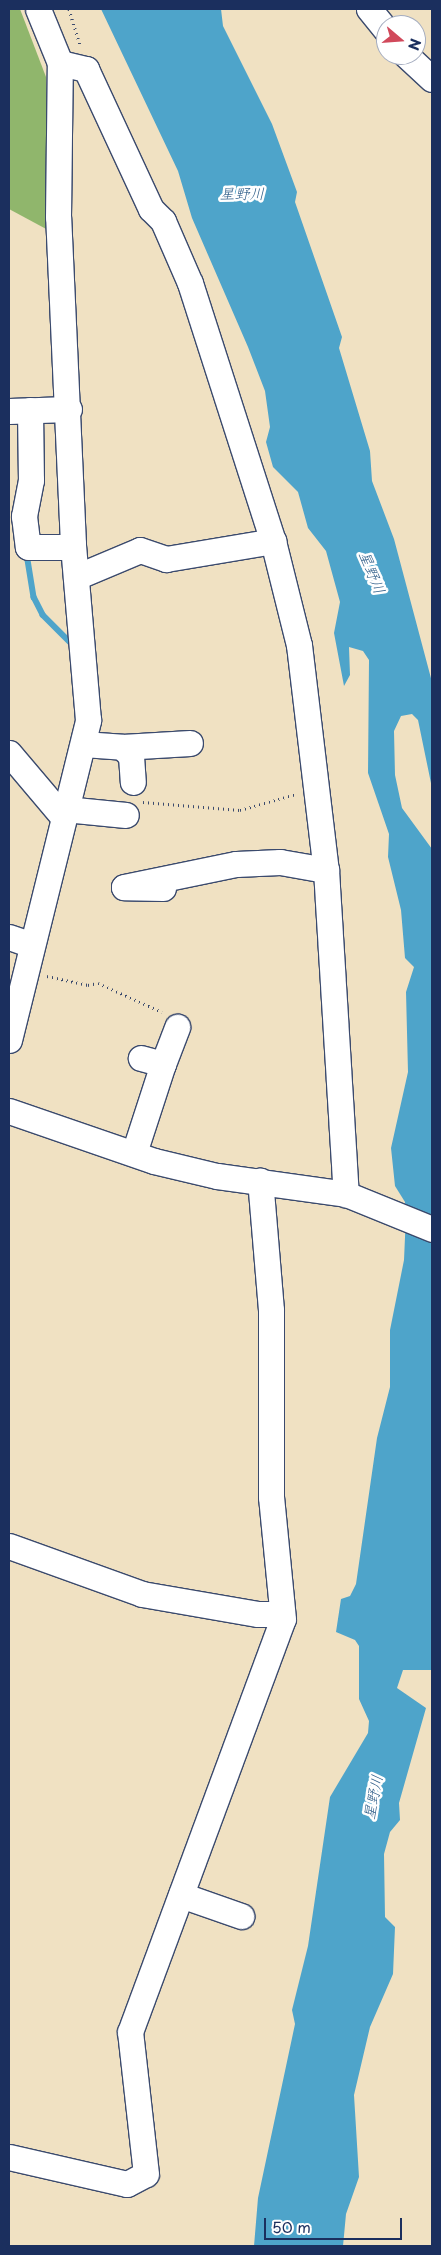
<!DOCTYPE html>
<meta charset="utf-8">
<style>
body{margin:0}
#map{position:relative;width:441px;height:2255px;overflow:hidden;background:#f0e1c2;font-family:"Playpen Sans","Klee One",sans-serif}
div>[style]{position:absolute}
.forest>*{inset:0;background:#90b66c}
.water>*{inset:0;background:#4ea4ca}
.stream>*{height:5.5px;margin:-2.75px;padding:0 2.75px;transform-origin:2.75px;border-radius:2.75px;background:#4ea4ca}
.path>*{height:3px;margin-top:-1.5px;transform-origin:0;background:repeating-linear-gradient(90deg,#3b4a6d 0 1px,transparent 0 5px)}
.roads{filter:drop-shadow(1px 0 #3b4a6d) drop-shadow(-1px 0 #3b4a6d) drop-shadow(0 1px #3b4a6d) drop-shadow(0 -1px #3b4a6d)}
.minor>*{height:25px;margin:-12.5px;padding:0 12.5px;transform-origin:12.5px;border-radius:12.5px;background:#fff}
span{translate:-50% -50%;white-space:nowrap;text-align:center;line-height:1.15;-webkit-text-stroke:5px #fff;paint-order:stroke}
.water-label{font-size:15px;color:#2f5e89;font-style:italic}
.frame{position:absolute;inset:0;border:10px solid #1b2f5e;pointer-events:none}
.north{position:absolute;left:376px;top:15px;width:50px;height:50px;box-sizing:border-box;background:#fff;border:1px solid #a4acbf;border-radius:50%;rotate:108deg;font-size:14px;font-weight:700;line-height:20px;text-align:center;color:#1b2f5e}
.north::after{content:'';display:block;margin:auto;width:18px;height:22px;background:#d1495b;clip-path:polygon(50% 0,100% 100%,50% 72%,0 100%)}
.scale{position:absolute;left:264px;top:2218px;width:138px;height:22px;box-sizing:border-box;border:2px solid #1b2f5e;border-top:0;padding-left:6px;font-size:15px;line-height:18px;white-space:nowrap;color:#1b2f5e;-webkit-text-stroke:4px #fff;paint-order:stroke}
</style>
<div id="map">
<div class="forest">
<div style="clip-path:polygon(9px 9px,20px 9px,46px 77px,48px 230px,9px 209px)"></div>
</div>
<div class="water">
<div style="clip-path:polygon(101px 9px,221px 9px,223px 26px,272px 124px,297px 192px,295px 202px,342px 337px,339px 348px,370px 451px,372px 481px,394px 539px,432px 682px,432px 788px,418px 720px,412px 714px,401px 716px,394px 731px,395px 775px,402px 808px,432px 849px,432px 1670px,403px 1670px,397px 1688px,426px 1708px,399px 1803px,400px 1820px,390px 1832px,384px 1854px,385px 1917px,395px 1927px,393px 1974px,370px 2027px,354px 2095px,359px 2177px,346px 2214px,343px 2246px,254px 2246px,258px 2198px,295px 2024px,292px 2010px,308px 1946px,330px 1797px,368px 1733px,369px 1721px,359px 1699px,359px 1646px,355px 1640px,336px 1632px,341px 1599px,350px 1596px,356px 1584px,377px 1438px,390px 1387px,390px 1330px,404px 1260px,406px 1214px,405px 1202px,395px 1186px,391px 1148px,408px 1072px,406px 992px,414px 967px,405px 958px,401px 910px,388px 857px,389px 834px,368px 773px,369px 660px,363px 651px,349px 647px,350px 675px,344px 686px,334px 633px,340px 602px,326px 551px,308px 528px,298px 492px,273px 467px,266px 442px,270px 427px,265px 391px,248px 347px,192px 218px,178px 171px)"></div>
</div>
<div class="stream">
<div style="left:27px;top:554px;width:44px;rotate:80.8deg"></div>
<div style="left:34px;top:597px;width:20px;rotate:63deg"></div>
<div style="left:43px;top:615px;width:38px;rotate:45deg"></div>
</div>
<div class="path">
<div style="left:69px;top:9px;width:39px;rotate:73deg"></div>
<div style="left:143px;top:802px;width:97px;rotate:4.7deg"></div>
<div style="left:240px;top:810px;width:58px;rotate:-15.9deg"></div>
<div style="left:47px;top:976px;width:42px;rotate:12.4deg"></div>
<div style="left:88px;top:985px;width:10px;rotate:-11deg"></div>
<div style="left:98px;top:983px;width:70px;rotate:24.4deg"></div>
</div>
<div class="roads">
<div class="minor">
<div style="left:369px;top:9px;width:27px;rotate:51deg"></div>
<div style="left:406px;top:55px;width:35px;rotate:43deg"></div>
<div style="left:60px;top:63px;width:27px;rotate:13deg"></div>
<div style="left:86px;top:69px;width:154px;rotate:65.1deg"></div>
<div style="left:151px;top:209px;width:17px;rotate:45deg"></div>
<div style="left:163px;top:221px;width:68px;rotate:66.5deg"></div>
<div style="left:190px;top:283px;width:271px;rotate:72.2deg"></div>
<div style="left:273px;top:541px;width:107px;rotate:76deg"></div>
<div style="left:299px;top:645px;width:227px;rotate:83.2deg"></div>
<div style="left:326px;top:870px;width:325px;rotate:86.5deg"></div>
<div style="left:30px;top:410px;width:70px;rotate:89.2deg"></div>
<div style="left:31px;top:480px;width:37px;rotate:101deg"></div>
<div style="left:24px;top:516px;width:31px;rotate:83deg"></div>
<div style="left:28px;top:547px;width:45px"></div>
<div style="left:9px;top:411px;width:60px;rotate:-1.9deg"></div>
<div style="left:76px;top:577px;width:69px;rotate:-22.9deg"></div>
<div style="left:140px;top:550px;width:28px;rotate:19deg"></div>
<div style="left:166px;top:559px;width:109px;rotate:-9.5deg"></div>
<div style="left:83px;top:744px;width:39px;rotate:4deg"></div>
<div style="left:122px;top:747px;width:13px;rotate:45deg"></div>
<div style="left:131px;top:756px;width:26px;rotate:86deg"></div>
<div style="left:122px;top:747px;width:68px;rotate:-3.4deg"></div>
<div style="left:9px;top:753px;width:84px;rotate:49.8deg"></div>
<div style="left:65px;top:809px;width:61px;rotate:5.6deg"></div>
<div style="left:163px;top:888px;width:39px;rotate:-179deg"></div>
<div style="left:124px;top:887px;width:114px;rotate:-11.6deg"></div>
<div style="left:236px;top:864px;width:44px;rotate:-2.6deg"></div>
<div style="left:280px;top:862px;width:47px;rotate:9.9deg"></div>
<div style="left:9px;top:937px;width:24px;rotate:19deg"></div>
<div style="left:9px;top:1040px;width:330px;rotate:-76.1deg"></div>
<div style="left:88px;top:720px;width:177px;rotate:-94.9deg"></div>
<div style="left:73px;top:544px;width:327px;rotate:-92.6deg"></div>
<div style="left:58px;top:217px;width:154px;rotate:-89.3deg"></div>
<div style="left:60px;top:63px;width:58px;rotate:-112.2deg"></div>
<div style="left:163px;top:1064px;width:40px;rotate:-69deg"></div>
<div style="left:9px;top:1111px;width:153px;rotate:19deg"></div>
<div style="left:154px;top:1161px;width:65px;rotate:13.4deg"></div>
<div style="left:217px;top:1176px;width:130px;rotate:7.9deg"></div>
<div style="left:346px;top:1194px;width:93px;rotate:22.1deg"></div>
<div style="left:134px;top:1153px;width:94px;rotate:-72deg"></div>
<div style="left:163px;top:1064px;width:23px;rotate:-165deg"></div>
<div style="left:9px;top:1546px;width:141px;rotate:19.8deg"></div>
<div style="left:142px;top:1594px;width:118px;rotate:9.8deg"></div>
<div style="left:258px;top:1614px;width:24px"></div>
<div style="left:181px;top:1895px;width:64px;rotate:19.3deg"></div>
<div style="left:9px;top:2157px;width:121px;rotate:12.9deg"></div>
<div style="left:127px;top:2184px;width:21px;rotate:-28deg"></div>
<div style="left:146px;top:2174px;width:143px;rotate:-96.4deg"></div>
<div style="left:130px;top:2032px;width:440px;rotate:-69.7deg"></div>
<div style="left:283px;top:1619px;width:123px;rotate:-95.6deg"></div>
<div style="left:271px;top:1497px;width:187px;rotate:-90deg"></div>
<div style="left:271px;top:1310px;width:130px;rotate:-94.8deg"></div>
</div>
</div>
<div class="water-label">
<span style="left:242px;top:193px">星野川</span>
<span style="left:373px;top:572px;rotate:68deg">星野川</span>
<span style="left:372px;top:1797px;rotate:-79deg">星野川</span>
</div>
<div class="frame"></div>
<div class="north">N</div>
<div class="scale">50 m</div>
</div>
